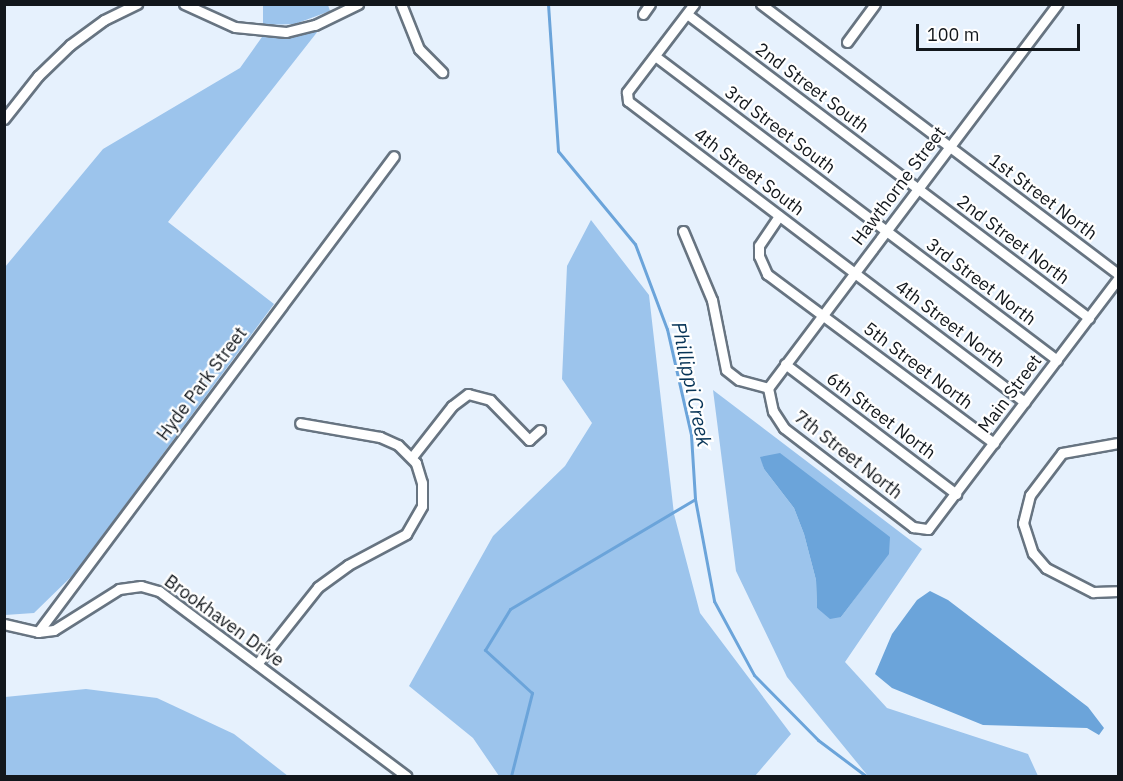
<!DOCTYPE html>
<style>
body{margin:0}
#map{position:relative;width:1123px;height:781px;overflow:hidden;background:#e6f1fd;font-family:"IBM Plex Sans",sans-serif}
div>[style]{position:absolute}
.green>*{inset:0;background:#9cc4ec}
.water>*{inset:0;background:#6ba4da}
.stream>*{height:3px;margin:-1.5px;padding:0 1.5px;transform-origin:1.5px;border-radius:1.5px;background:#6ba4da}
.roads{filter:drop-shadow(2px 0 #677481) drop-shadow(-2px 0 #677481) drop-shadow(0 2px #677481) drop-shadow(0 -2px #677481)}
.minor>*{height:9px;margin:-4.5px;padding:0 4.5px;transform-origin:4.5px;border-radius:4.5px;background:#fff}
span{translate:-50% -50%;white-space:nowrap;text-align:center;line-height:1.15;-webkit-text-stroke:4.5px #fff;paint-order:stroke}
.street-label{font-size:18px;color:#12171c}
.water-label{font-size:20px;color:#073457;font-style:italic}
.frame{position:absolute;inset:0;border:6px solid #12171c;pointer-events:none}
.scale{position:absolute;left:916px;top:24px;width:164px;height:27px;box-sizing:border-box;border:3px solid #12171c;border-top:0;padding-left:8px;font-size:18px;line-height:21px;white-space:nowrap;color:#12171c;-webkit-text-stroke:4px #fff;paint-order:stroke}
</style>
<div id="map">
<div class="green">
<div style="clip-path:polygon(263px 5px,328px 5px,330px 11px,295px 24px,263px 25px)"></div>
<div style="clip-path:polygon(318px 31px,168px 222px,274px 304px,74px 574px,34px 613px,5px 615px,5px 267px,103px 149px,240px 68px,262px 37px,287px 38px)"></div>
<div style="clip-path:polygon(591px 220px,649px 295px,674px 514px,700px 613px,791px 734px,755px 776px,499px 776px,473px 738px,409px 686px,493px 536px,565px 466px,592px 423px,562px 379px,567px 266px)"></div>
<div style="clip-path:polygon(evenodd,713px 390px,922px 549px,845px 662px,887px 708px,1028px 754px,1038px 776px,868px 776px,787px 677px,736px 571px,713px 390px,761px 457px,865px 585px,841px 617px,817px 608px,816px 580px,804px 534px,794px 508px,764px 469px,761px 457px)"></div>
<div style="clip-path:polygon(86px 689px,157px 698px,234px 734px,288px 776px,5px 776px,5px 697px)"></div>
</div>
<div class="water">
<div style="clip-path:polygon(780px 453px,890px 537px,889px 554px,841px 617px,830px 619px,817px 608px,816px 580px,804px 534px,794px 508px,764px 469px,760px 457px)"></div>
<div style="clip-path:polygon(930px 591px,948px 600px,1088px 707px,1104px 728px,1099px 735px,1087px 728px,983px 725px,892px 688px,875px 674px,892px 634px,917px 600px)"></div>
</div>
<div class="stream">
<div style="left:548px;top:4px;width:147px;rotate:86.1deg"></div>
<div style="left:558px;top:151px;width:121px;rotate:50.4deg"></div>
<div style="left:635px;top:244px;width:91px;rotate:69.4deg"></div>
<div style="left:667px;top:329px;width:109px;rotate:77.2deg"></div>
<div style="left:691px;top:435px;width:64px;rotate:86.4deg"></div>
<div style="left:695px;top:499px;width:104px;rotate:79.4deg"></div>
<div style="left:714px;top:601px;width:84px;rotate:61.6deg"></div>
<div style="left:754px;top:675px;width:91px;rotate:45.4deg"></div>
<div style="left:818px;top:740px;width:60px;rotate:36.9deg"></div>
<div style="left:511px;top:776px;width:86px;rotate:-75.8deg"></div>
<div style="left:532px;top:693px;width:64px;rotate:-137.5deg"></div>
<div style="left:485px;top:650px;width:48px;rotate:-58.6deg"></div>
<div style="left:510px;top:609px;width:215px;rotate:-30.7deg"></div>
</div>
<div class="roads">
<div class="minor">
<div style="left:184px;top:4px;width:56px;rotate:24.3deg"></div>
<div style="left:235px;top:27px;width:51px;rotate:5.6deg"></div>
<div style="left:286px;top:32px;width:30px;rotate:-14deg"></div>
<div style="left:315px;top:25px;width:48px;rotate:-26deg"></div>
<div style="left:401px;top:4px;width:48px;rotate:68.2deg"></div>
<div style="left:419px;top:49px;width:33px;rotate:45deg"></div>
<div style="left:694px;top:4px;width:111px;rotate:127.3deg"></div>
<div style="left:627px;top:92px;width:9px;rotate:84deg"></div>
<div style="left:628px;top:101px;width:498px;rotate:37.2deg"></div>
<div style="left:761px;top:4px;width:448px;rotate:37.1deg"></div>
<div style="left:643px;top:14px;width:12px;rotate:-55deg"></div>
<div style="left:687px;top:14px;width:504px;rotate:37.1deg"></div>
<div style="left:847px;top:42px;width:47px;rotate:-53.6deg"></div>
<div style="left:655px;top:56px;width:504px;rotate:37.1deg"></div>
<div style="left:4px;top:119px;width:55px;rotate:-51.7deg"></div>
<div style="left:38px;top:76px;width:45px;rotate:-44.1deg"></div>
<div style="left:70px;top:45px;width:42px;rotate:-36.3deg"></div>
<div style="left:104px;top:20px;width:37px;rotate:-26deg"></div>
<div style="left:779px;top:216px;width:36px;rotate:124deg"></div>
<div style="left:759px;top:246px;width:10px;rotate:90deg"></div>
<div style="left:759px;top:256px;width:20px;rotate:66deg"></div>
<div style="left:767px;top:274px;width:283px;rotate:36.7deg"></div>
<div style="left:683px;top:231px;width:75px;rotate:67.2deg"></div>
<div style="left:712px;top:300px;width:71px;rotate:78.7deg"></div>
<div style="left:726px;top:370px;width:16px;rotate:38deg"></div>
<div style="left:739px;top:380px;width:30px;rotate:15deg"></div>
<div style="left:785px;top:364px;width:215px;rotate:37.2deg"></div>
<div style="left:768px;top:388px;width:24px;rotate:78deg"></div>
<div style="left:773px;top:411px;width:20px;rotate:57deg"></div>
<div style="left:784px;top:428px;width:163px;rotate:37.5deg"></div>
<div style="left:913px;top:527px;width:15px;rotate:8deg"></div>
<div style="left:928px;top:529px;width:314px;rotate:-52.8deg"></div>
<div style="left:768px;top:388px;width:481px;rotate:-53deg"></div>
<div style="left:1118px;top:443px;width:57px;rotate:169.9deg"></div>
<div style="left:1062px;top:453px;width:53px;rotate:127.3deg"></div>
<div style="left:1030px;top:495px;width:29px;rotate:104deg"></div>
<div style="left:1023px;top:523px;width:32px;rotate:72deg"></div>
<div style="left:1033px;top:553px;width:20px;rotate:49deg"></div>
<div style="left:1046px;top:568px;width:53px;rotate:27.1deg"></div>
<div style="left:1093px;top:592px;width:25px;rotate:-2deg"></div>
<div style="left:412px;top:457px;width:65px;rotate:-51.9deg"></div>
<div style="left:452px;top:406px;width:20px;rotate:-37deg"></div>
<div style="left:468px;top:394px;width:23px;rotate:15deg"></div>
<div style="left:490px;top:400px;width:56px;rotate:45.7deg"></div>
<div style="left:529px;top:440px;width:15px;rotate:-42deg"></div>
<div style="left:4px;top:624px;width:35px;rotate:13deg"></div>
<div style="left:38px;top:632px;width:16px;rotate:-7deg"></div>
<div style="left:54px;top:630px;width:77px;rotate:-32.2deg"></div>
<div style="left:119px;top:589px;width:22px;rotate:-8deg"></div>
<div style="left:141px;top:586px;width:19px;rotate:16deg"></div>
<div style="left:159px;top:591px;width:309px;rotate:36.8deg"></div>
<div style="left:38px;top:632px;width:594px;rotate:-53.21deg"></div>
<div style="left:257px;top:664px;width:98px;rotate:-51.6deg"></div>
<div style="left:318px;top:587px;width:37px;rotate:-36deg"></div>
<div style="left:348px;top:565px;width:66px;rotate:-28.1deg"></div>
<div style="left:406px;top:534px;width:32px;rotate:-60deg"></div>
<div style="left:422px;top:506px;width:23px;rotate:-90deg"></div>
<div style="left:422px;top:483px;width:21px;rotate:-107deg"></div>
<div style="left:416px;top:463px;width:25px;rotate:-135deg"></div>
<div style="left:398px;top:445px;width:20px;rotate:-156deg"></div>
<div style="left:380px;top:437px;width:81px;rotate:-170.1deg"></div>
</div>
</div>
<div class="street-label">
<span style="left:812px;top:88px;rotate:37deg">2nd Street South</span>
<span style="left:780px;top:130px;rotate:37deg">3rd Street South</span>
<span style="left:749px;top:172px;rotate:37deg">4th Street South</span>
<span style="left:899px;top:186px;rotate:-53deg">Hawthorne Street</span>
<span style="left:1043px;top:197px;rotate:37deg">1st Street North</span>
<span style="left:1013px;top:240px;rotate:37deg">2nd Street North</span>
<span style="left:981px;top:282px;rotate:37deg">3rd Street North</span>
<span style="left:950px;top:324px;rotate:37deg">4th Street North</span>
<span style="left:918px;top:366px;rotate:37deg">5th Street North</span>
<span style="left:202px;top:384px;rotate:-53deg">Hyde Park Street</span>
<span style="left:1010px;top:394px;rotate:-53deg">Main Street</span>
<span style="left:881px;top:416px;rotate:37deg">6th Street North</span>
<span style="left:848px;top:455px;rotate:38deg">7th Street North</span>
<span style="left:224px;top:621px;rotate:36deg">Brookhaven Drive</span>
</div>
<div class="water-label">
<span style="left:692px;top:384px;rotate:78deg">Phillippi Creek</span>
</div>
<div class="frame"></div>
<div class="scale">100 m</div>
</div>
